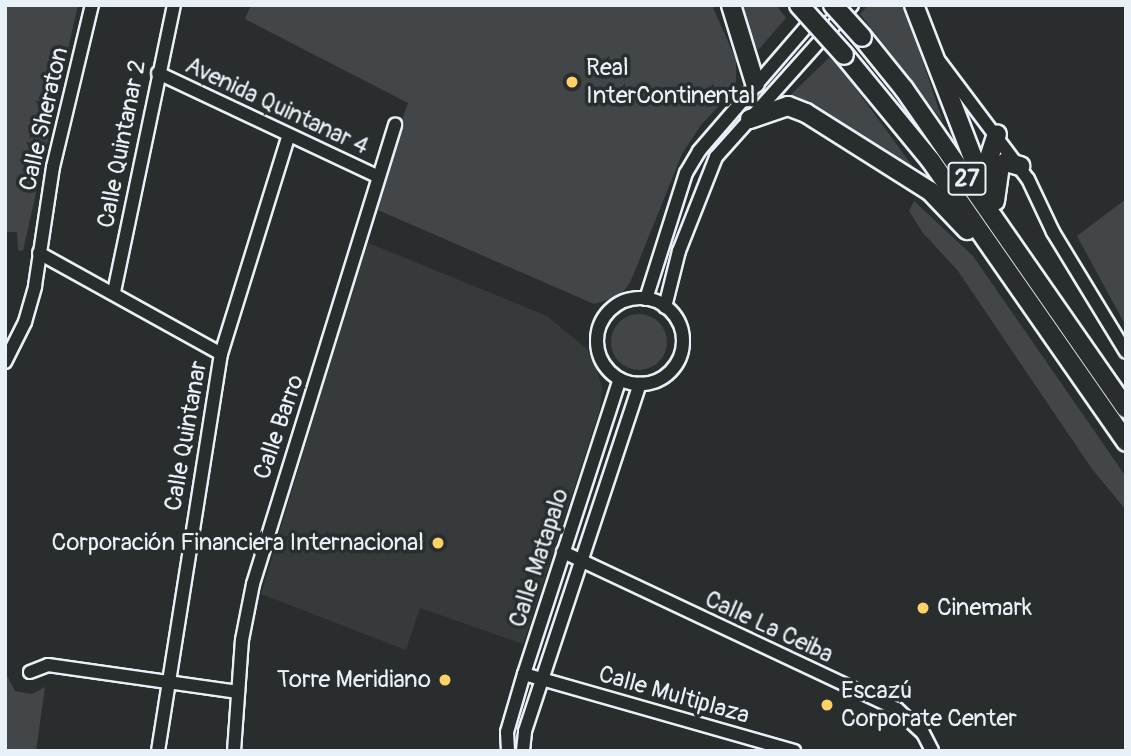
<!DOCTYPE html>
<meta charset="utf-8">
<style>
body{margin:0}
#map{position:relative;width:1131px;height:756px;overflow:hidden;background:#2a2d2e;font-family:Pangolin,sans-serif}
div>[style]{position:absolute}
.built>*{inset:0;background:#363a3b}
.green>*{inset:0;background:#424648}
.round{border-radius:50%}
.roads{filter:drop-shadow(2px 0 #e8f1f8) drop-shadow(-2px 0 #e8f1f8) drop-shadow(0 2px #e8f1f8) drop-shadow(0 -2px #e8f1f8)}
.minor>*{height:12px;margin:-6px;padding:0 6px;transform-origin:6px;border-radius:6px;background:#2a2d2e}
.minor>.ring{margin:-6px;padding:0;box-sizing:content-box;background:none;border:12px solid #2a2d2e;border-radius:50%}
.highway>*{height:18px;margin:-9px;padding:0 9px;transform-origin:9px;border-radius:9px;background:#2a2d2e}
.bridges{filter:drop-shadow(2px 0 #e8f1f8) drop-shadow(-2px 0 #e8f1f8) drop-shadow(0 2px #e8f1f8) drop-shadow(0 -2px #e8f1f8)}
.highway-bridge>*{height:18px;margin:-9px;padding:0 9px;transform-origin:9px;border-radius:9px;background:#2a2d2e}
.dots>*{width:19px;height:19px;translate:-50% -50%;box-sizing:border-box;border:4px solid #2a2d2e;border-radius:50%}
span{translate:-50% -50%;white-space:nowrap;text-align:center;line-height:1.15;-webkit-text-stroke:7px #2a2d2e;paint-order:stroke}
.shield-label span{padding:2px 5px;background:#2a2d2e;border:2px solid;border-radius:5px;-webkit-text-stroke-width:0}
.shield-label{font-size:23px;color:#e8f1f8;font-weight:700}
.poi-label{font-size:24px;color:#e8f1f8}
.left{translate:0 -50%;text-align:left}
.right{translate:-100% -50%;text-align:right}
.street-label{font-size:24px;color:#e8f1f8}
.frame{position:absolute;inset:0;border:7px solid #e8f1f8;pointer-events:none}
</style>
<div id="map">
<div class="built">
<div style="clip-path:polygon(366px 242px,547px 316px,587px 349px,597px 371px,602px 388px,600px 409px,523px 644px,420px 608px,406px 650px,261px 594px)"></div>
</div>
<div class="green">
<div style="clip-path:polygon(5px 5px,78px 5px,23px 251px,18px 250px,17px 232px,5px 232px)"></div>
<div style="clip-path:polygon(251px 5px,712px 5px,736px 60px,736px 88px,701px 125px,682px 154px,630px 283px,619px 297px,594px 304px,371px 207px,408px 103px,245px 19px)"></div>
<div style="clip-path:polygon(736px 5px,776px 5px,786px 18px,758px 50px)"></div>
<div style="clip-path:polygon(868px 5px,904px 5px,943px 122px,860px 14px)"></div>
<div style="clip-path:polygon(829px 58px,838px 64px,916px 171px,855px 137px,826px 113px,786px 99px)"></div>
<div style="clip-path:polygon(1126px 199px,1126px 326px,1077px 236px)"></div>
<div style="clip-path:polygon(914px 201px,973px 256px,1111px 455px,1126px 477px,1126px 510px,1092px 469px,958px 271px,923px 233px,909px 211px)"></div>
<div class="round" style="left:611px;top:314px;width:56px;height:56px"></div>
<div style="clip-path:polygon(5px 672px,15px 691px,32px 694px,45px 687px,36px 751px,5px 751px)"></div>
</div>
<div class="roads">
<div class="minor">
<div style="left:940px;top:62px;width:146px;rotate:53.1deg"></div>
<div style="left:1028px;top:179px;width:59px;rotate:64.7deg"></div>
<div style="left:1053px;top:232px;width:140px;rotate:58.7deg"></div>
<div style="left:158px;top:73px;width:242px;rotate:25.2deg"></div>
<div style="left:39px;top:253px;width:208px;rotate:29deg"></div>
<div style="left:114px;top:292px;width:293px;rotate:-78.2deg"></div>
<div class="ring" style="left:597px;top:298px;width:74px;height:74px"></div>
<div style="left:646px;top:299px;width:132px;rotate:-72.4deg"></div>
<div style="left:686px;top:173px;width:26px;rotate:-59deg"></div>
<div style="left:699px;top:151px;width:193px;rotate:-49.2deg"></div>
<div style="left:665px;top:307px;width:58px;rotate:-76deg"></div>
<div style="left:679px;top:251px;width:101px;rotate:-68.5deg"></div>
<div style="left:716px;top:157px;width:204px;rotate:-48.2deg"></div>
<div style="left:5px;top:362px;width:45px;rotate:-63.4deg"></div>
<div style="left:25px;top:322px;width:37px;rotate:-74deg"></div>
<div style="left:35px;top:286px;width:120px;rotate:-81.4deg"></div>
<div style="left:53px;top:167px;width:167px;rotate:-76.5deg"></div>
<div style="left:563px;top:552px;width:369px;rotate:25.2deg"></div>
<div style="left:897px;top:709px;width:35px;rotate:43deg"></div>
<div style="left:923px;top:733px;width:20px;rotate:63deg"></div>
<div style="left:30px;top:672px;width:19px;rotate:-21deg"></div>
<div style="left:48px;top:665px;width:192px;rotate:8.1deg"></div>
<div style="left:524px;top:674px;width:281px;rotate:15.9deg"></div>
<div style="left:158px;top:751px;width:402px;rotate:-81deg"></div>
<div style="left:221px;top:354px;width:229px;rotate:-72.8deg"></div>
<div style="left:234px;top:751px;width:111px;rotate:-85.9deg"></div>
<div style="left:242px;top:640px;width:57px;rotate:-78.9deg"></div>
<div style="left:253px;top:584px;width:481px;rotate:-72.8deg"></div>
<div style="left:508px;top:751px;width:19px;rotate:-93deg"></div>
<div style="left:507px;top:732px;width:60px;rotate:-73.7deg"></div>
<div style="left:524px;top:674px;width:310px;rotate:-72deg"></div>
<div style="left:523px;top:751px;width:20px;rotate:-84deg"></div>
<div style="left:525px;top:731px;width:366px;rotate:-71.7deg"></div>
</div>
<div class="highway">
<div style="left:731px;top:5px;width:82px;rotate:72.9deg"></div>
<div style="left:914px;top:5px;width:175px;rotate:68.9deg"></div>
<div style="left:977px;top:168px;width:34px;rotate:62deg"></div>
<div style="left:862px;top:37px;width:67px;rotate:51.1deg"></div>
<div style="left:904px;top:89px;width:389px;rotate:55.2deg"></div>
<div style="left:844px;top:55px;width:137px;rotate:50.6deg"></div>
<div style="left:931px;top:161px;width:342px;rotate:55.2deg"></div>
<div style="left:750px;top:119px;width:40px;rotate:-18.9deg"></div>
<div style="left:788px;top:106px;width:19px;rotate:21deg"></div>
<div style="left:806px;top:113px;width:146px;rotate:32.2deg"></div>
<div style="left:930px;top:191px;width:54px;rotate:46.5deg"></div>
<div style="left:982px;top:179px;width:47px;rotate:-71.6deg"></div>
<div style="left:995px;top:201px;width:35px;rotate:-82deg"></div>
<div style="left:1000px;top:166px;width:7px;rotate:-34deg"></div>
<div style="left:1006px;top:162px;width:15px;rotate:16deg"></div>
</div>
</div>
<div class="bridges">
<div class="highway-bridge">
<div style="left:799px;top:5px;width:67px;rotate:48deg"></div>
<div style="left:833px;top:5px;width:43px;rotate:47.8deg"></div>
</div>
</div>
<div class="dots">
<div style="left:572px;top:82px;background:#ffd166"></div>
<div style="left:438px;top:543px;background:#ffd166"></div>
<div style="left:923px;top:608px;background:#ffd166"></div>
<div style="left:445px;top:680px;background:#ffd166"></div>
<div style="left:827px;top:705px;background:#ffd166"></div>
</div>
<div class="shield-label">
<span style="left:967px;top:179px">27</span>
</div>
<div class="poi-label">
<span class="left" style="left:586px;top:82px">Real<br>InterContinental</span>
<span class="right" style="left:424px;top:543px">Corporación Financiera Internacional</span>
<span class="left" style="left:937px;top:608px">Cinemark</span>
<span class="right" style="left:431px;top:680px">Torre Meridiano</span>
<span class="left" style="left:841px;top:705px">Escazú<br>Corporate Center</span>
</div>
<div class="street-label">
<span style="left:277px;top:106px;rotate:25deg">Avenida Quintanar 4</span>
<span style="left:44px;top:119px;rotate:-77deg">Calle Sheraton</span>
<span style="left:122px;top:144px;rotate:-79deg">Calle Quintanar 2</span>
<span style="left:279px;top:427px;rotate:-71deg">Calle Barro</span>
<span style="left:186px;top:436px;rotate:-80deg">Calle Quintanar</span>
<span style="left:539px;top:558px;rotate:-72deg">Calle Matapalo</span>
<span style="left:769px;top:627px;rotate:25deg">Calle La Ceiba</span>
<span style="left:674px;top:695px;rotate:16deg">Calle Multiplaza</span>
</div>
<div class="frame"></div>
</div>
